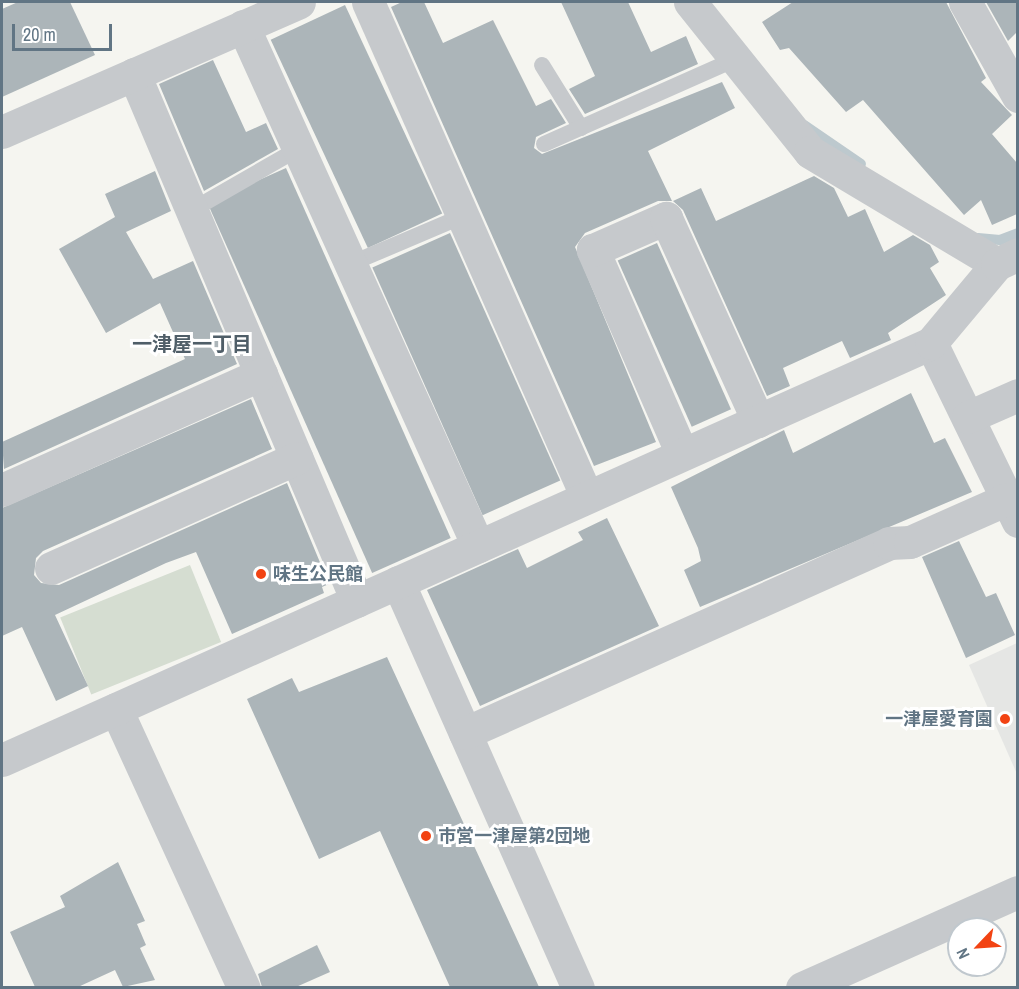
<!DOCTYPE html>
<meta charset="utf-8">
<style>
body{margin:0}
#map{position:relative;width:1019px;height:989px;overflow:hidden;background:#f5f5f0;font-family:"Archivo Narrow","Noto Sans JP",sans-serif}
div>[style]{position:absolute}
.built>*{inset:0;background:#e5e6e4}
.green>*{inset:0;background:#d5ddd1;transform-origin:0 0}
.stream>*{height:10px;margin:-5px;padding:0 5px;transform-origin:5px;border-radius:5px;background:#bdc9ce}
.building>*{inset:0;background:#acb5b9;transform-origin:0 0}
.service>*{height:16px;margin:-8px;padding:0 8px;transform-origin:8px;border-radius:8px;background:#c6c9cc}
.minor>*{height:33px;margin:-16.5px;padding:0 16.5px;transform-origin:16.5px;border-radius:16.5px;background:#c6c9cc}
.dots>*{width:16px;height:16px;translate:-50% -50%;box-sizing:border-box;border:3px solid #fff;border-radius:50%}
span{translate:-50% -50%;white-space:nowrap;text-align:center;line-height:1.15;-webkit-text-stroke:6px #fff;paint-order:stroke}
.poi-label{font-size:18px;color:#617584;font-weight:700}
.left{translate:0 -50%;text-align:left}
.right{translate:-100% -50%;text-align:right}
.neighbourhood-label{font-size:20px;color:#4f5e68;font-weight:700}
.frame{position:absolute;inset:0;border:3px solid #617584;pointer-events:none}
.north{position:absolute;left:947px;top:917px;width:60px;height:60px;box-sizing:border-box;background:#fff;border:2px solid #c0c8ce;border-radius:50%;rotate:245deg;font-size:16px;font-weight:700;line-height:24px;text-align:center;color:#617584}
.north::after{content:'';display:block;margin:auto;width:21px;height:27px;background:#f24313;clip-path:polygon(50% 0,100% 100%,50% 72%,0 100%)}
.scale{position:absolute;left:12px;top:24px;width:100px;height:27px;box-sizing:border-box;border:3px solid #617584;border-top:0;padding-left:8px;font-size:18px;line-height:21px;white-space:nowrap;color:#617584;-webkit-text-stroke:4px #fff;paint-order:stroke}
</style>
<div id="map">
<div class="built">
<div style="clip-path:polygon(1017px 643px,1017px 774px,969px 665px)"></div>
</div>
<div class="green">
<div style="left:190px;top:565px;width:83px;height:140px;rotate:68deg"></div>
</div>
<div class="stream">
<div style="left:804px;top:125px;width:69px;rotate:34.4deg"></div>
<div style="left:978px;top:238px;width:22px;rotate:5deg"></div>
<div style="left:1000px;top:240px;width:19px;rotate:-21deg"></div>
</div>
<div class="building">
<div style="clip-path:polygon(18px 2px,70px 2px,95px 55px,2px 97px,2px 9px)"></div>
<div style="clip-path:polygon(402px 2px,424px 2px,443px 43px,493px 20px,536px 106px,551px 99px,566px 123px,536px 137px,534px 148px,542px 154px,722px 82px,735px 108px,648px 151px,672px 201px,658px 201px,585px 233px,575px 247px,656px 442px,594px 466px,391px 7px)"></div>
<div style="clip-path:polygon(561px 2px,628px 2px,651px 52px,686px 36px,698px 64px,585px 114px,569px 89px,595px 76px)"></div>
<div style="clip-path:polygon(793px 2px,946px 2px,986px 78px,981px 82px,1012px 115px,992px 134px,1017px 163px,1017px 214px,992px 225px,981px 200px,964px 215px,863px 100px,846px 112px,789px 48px,780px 50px,762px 22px)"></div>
<div style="clip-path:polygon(986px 2px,1017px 2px,1017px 32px,1008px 41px)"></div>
<div style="left:345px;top:5px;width:230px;height:82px;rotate:65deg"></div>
<div style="clip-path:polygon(213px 60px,246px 132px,266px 123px,278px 149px,204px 191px,159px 84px)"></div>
<div style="left:286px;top:168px;width:405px;height:86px;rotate:66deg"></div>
<div style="clip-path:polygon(155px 171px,171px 211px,126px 232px,153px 279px,193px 261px,237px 364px,4px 469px,2px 442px,185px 359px,160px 303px,106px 333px,59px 249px,115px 217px,105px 194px)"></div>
<div style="clip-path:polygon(814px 176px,834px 188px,848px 217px,865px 209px,884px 252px,913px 235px,930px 245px,939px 262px,930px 268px,946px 295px,888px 333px,891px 340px,850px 358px,842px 341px,783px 368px,790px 386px,767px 396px,683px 210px,673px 201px,701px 188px,716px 221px)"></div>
<div style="left:450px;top:233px;width:271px;height:85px;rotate:66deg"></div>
<div style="left:657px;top:243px;width:182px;height:43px;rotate:66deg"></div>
<div style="clip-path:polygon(911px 393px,934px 443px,945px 438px,972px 492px,700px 607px,684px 570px,701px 561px,698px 548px,671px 487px,784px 430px,793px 453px)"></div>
<div style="clip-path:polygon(251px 399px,272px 449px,43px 551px,36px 558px,34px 575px,41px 583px,59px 585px,287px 483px,329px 584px,322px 587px,324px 593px,232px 634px,196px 552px,166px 563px,55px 615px,88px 686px,56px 701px,22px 627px,2px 636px,2px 508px)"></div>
<div style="clip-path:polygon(607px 518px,659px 626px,480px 706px,427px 590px,518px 549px,527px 568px,583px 540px,578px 532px)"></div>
<div style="clip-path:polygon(959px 541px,986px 597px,996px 593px,1015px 635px,966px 658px,922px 557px)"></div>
<div style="clip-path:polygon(387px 657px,539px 987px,450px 987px,380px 831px,319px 859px,247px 699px,292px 678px,299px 692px)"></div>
<div style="clip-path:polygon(118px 862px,145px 921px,137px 924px,146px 945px,140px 948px,155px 980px,123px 987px,115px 970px,78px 987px,35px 987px,10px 932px,65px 907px,60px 896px)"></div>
<div style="clip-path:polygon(317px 945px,330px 972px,296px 987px,262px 987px,258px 974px)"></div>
</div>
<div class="service">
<div style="left:542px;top:65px;width:74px;rotate:58.2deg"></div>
<div style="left:544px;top:144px;width:210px;rotate:-23.9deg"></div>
<div style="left:192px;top:210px;width:122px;rotate:-29.9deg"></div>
<div style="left:350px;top:264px;width:123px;rotate:-23deg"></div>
</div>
<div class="minor">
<div style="left:368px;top:2px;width:539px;rotate:66.15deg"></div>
<div style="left:690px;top:2px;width:192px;rotate:51.3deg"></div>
<div style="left:810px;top:152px;width:218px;rotate:30.9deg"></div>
<div style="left:965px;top:2px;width:108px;rotate:60.6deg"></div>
<div style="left:243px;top:26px;width:571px;rotate:65.68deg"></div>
<div style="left:134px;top:74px;width:572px;rotate:67.06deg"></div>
<div style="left:2px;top:132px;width:324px;rotate:-23.6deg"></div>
<div style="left:931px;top:343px;width:198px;rotate:64deg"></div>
<div style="left:968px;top:417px;width:55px;rotate:-23.7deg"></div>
<div style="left:682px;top:454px;width:223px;rotate:-113.6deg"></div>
<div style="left:593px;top:250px;width:80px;rotate:-23.7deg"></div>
<div style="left:666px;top:218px;width:223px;rotate:65.6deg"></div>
<div style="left:2px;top:490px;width:284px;rotate:-24.1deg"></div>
<div style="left:51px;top:568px;width:269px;rotate:-24.1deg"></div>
<div style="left:398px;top:582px;width:444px;rotate:66.1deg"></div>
<div style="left:116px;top:709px;width:307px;rotate:65.4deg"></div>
<div style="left:465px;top:733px;width:465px;rotate:-24.1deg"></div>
<div style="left:889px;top:543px;width:21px;rotate:-3deg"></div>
<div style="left:910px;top:542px;width:106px;rotate:-23.9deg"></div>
<div style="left:2px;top:760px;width:1018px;rotate:-24.17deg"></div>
<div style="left:931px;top:343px;width:103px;rotate:-50.1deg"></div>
<div style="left:997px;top:264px;width:23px;rotate:-25deg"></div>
<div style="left:802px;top:988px;width:236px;rotate:-24deg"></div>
</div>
<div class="dots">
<div style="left:261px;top:574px;background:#f24313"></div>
<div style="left:1005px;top:719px;background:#f24313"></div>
<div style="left:426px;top:836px;background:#f24313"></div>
</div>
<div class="poi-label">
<span class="left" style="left:273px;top:574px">味生公民館</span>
<span class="right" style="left:993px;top:719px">一津屋愛育園</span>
<span class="left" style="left:438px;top:836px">市営一津屋第2団地</span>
</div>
<div class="neighbourhood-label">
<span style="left:192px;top:343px">一津屋一丁目</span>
</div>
<div class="frame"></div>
<div class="north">N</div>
<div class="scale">20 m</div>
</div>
